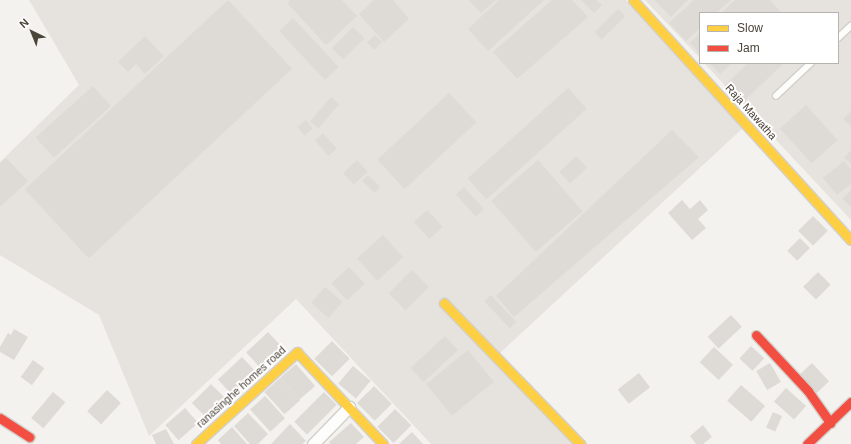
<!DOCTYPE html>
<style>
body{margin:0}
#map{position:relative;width:851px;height:444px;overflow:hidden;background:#f4f2ee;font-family:Helvetica,sans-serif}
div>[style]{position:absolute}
.industrial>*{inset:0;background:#e6e2de}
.building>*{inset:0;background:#dedbd6;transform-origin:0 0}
.roads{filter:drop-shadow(1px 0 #d2d0cb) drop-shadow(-1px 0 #d2d0cb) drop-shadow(0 1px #d2d0cb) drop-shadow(0 -1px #d2d0cb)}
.lane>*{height:5.5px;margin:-2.75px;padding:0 2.75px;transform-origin:2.75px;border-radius:2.75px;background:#fdfdfc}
.street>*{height:11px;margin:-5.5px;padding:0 5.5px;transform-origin:5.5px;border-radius:5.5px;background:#fdfdfc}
.slow>*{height:9px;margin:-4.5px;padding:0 4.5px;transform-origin:4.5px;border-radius:4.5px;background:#ffcf43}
.jam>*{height:9px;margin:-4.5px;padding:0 4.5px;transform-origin:4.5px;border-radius:4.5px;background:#f24e42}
span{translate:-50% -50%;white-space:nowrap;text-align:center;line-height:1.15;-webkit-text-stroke:4px #fff;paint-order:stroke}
.street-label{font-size:11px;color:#4b4439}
.legend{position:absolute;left:699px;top:12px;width:140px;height:52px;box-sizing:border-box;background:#fff;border:1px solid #b7b4b0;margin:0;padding:5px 7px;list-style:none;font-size:12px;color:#4b4439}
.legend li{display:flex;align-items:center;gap:8px;height:20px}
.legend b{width:20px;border:1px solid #b7b4b0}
.north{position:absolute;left:12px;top:12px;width:40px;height:40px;-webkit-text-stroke:3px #fff;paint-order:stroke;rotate:317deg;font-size:11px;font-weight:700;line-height:16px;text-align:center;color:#4b4439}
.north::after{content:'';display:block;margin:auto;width:14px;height:18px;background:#4b4439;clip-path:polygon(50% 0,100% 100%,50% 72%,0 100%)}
</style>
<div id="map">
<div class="industrial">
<div style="clip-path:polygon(29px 0,626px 0,744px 127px,500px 353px,582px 444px,431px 444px,296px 299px,149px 436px,99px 315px,0 255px,0 162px,79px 85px)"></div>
<div style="clip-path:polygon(645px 0,851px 0,851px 220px,704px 63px,838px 63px,838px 13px,700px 13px,700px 58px)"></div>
</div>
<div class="building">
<div style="left:228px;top:0;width:94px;height:278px;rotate:47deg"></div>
<div style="clip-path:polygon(290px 0,342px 0,357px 16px,326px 45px,287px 3px)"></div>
<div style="clip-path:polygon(374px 0,393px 0,409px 19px,384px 42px,359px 14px)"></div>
<div style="clip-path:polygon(469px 0,496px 0,481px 13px)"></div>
<div style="clip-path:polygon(499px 0,544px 0,488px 51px,468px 29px)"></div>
<div style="clip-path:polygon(552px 0,572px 0,588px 17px,517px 79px,493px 52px)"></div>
<div style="clip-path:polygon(581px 0,596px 0,602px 5px,594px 13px)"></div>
<div style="clip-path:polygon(654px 0,688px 0,671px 17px)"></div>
<div style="clip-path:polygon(694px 0,731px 0,716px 13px,700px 13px,700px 28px,686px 41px,669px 23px)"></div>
<div style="clip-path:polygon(735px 0,770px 0,782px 13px,721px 13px)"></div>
<div style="left:618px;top:9px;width:10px;height:33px;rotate:45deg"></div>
<div style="left:293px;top:18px;width:67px;height:19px;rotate:47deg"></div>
<div style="left:353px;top:27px;width:16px;height:30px;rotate:45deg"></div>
<div style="clip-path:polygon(700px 33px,700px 54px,690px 43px)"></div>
<div style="left:375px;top:35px;width:10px;height:11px;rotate:45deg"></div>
<div style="clip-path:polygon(145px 36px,164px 56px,145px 74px,136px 64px,128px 72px,118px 62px)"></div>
<div style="clip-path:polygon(709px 63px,732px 63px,720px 74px)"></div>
<div style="clip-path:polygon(748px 63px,784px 63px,741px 104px,724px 86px)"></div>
<div style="left:93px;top:86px;width:27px;height:77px;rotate:48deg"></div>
<div style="left:568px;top:88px;width:28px;height:135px;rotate:48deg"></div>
<div style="left:449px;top:93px;width:40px;height:98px;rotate:47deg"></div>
<div style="left:331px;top:97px;width:11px;height:32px;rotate:41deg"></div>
<div style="left:806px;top:105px;width:47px;height:35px;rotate:48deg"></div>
<div style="clip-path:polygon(851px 111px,851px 126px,843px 119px)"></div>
<div style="left:306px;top:120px;width:11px;height:11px;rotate:52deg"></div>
<div style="clip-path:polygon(672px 130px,699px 157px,514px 317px,496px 296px)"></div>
<div style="left:323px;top:133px;width:21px;height:11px;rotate:49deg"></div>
<div style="clip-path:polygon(851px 150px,851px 164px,844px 158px)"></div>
<div style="left:576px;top:156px;width:16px;height:23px;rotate:47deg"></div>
<div style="clip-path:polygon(6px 158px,28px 181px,0 207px,0 163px)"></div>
<div style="left:357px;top:160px;width:16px;height:19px;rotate:47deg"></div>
<div style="left:538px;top:160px;width:68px;height:62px;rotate:49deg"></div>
<div style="clip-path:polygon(844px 161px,851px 170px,851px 184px,837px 195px,823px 178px)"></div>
<div style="left:368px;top:175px;width:17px;height:8px;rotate:45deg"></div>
<div style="left:464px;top:187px;width:30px;height:11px;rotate:48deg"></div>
<div style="clip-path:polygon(851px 190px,851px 207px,842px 199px)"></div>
<div style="clip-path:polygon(682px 200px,690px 209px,700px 200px,708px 210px,698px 219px,706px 228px,692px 240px,668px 213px)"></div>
<div style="left:427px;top:210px;width:23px;height:18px;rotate:47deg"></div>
<div style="left:813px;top:216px;width:21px;height:21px;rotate:45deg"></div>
<div style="left:383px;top:235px;width:30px;height:35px;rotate:48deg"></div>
<div style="left:800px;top:238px;width:14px;height:18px;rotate:45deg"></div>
<div style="left:349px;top:267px;width:23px;height:24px;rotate:47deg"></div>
<div style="left:412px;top:270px;width:24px;height:33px;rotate:45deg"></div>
<div style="left:818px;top:272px;width:18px;height:21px;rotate:45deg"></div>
<div style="left:325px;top:287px;width:23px;height:21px;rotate:41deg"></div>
<div style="left:491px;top:295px;width:37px;height:9px;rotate:47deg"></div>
<div style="left:731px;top:315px;width:16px;height:32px;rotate:47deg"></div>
<div style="clip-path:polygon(14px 329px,28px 337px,14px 360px,0 352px,0 347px,8px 333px,11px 335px)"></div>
<div style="left:268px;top:332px;width:21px;height:30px;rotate:47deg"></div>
<div style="left:445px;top:336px;width:19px;height:47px;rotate:47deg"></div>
<div style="left:332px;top:341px;width:25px;height:25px;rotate:45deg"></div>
<div style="left:751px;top:346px;width:18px;height:17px;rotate:43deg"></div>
<div style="left:714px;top:347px;width:26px;height:21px;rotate:43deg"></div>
<div style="left:468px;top:350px;width:41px;height:54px;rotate:51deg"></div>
<div style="left:242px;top:357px;width:19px;height:33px;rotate:47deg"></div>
<div style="left:33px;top:360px;width:14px;height:21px;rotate:36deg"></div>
<div style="left:770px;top:363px;width:22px;height:16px;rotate:60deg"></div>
<div style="left:812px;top:363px;width:25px;height:17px;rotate:47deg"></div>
<div style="left:296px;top:364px;width:29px;height:21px;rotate:49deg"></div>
<div style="left:353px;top:366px;width:23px;height:23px;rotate:40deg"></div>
<div style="left:639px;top:373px;width:18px;height:27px;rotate:52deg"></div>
<div style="left:280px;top:378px;width:30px;height:21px;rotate:48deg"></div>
<div style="left:211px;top:384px;width:21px;height:27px;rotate:45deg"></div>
<div style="left:741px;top:385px;width:32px;height:21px;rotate:41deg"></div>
<div style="left:374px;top:386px;width:25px;height:24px;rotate:45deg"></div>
<div style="left:786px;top:388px;width:27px;height:18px;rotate:42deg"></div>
<div style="left:107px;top:390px;width:19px;height:29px;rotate:43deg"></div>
<div style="left:53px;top:392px;width:16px;height:34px;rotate:40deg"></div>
<div style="left:324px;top:392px;width:18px;height:42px;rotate:45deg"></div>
<div style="left:265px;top:396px;width:30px;height:20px;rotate:48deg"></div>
<div style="left:185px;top:408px;width:20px;height:26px;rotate:49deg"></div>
<div style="left:395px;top:409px;width:23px;height:25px;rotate:45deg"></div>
<div style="left:773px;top:412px;width:10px;height:17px;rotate:24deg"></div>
<div style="clip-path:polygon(248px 413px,268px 434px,258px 444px,250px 444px,234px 426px)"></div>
<div style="clip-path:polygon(351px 423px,364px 437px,356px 444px,330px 444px,329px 442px)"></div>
<div style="clip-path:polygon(290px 424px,306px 441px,302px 444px,271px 444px)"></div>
<div style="clip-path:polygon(703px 425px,712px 437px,703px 444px,696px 444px,690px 436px)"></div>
<div style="clip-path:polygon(232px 427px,247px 444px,221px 444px,218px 440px)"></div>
<div style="clip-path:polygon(166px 429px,174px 444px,156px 444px,152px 435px)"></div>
<div style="clip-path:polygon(412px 432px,423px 444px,399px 444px)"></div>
</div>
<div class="roads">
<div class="lane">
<div style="left:838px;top:38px;width:18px;rotate:-43deg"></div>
<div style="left:776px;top:96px;width:48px;rotate:-43.3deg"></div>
</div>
<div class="street">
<div style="left:313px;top:444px;width:52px;rotate:-45.8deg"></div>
</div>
<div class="slow">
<div style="left:633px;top:0;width:324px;rotate:47.8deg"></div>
<div style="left:444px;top:303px;width:196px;rotate:46deg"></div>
<div style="left:196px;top:444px;width:137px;rotate:-42.3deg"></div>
<div style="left:297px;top:352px;width:126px;rotate:46.9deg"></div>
</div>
<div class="jam">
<div style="left:756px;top:335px;width:76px;rotate:47.1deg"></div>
<div style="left:808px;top:391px;width:39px;rotate:55deg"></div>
<div style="left:0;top:418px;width:35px;rotate:33deg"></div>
<div style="left:807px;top:444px;width:61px;rotate:-43.7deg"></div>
</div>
</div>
<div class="street-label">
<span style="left:751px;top:112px;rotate:48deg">Raja Mawatha</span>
<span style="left:241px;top:387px;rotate:-42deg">ranasinghe homes road</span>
</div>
<ul class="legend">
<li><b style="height:5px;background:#ffcf43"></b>Slow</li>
<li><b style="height:5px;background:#f24e42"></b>Jam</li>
</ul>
<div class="north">N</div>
</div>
